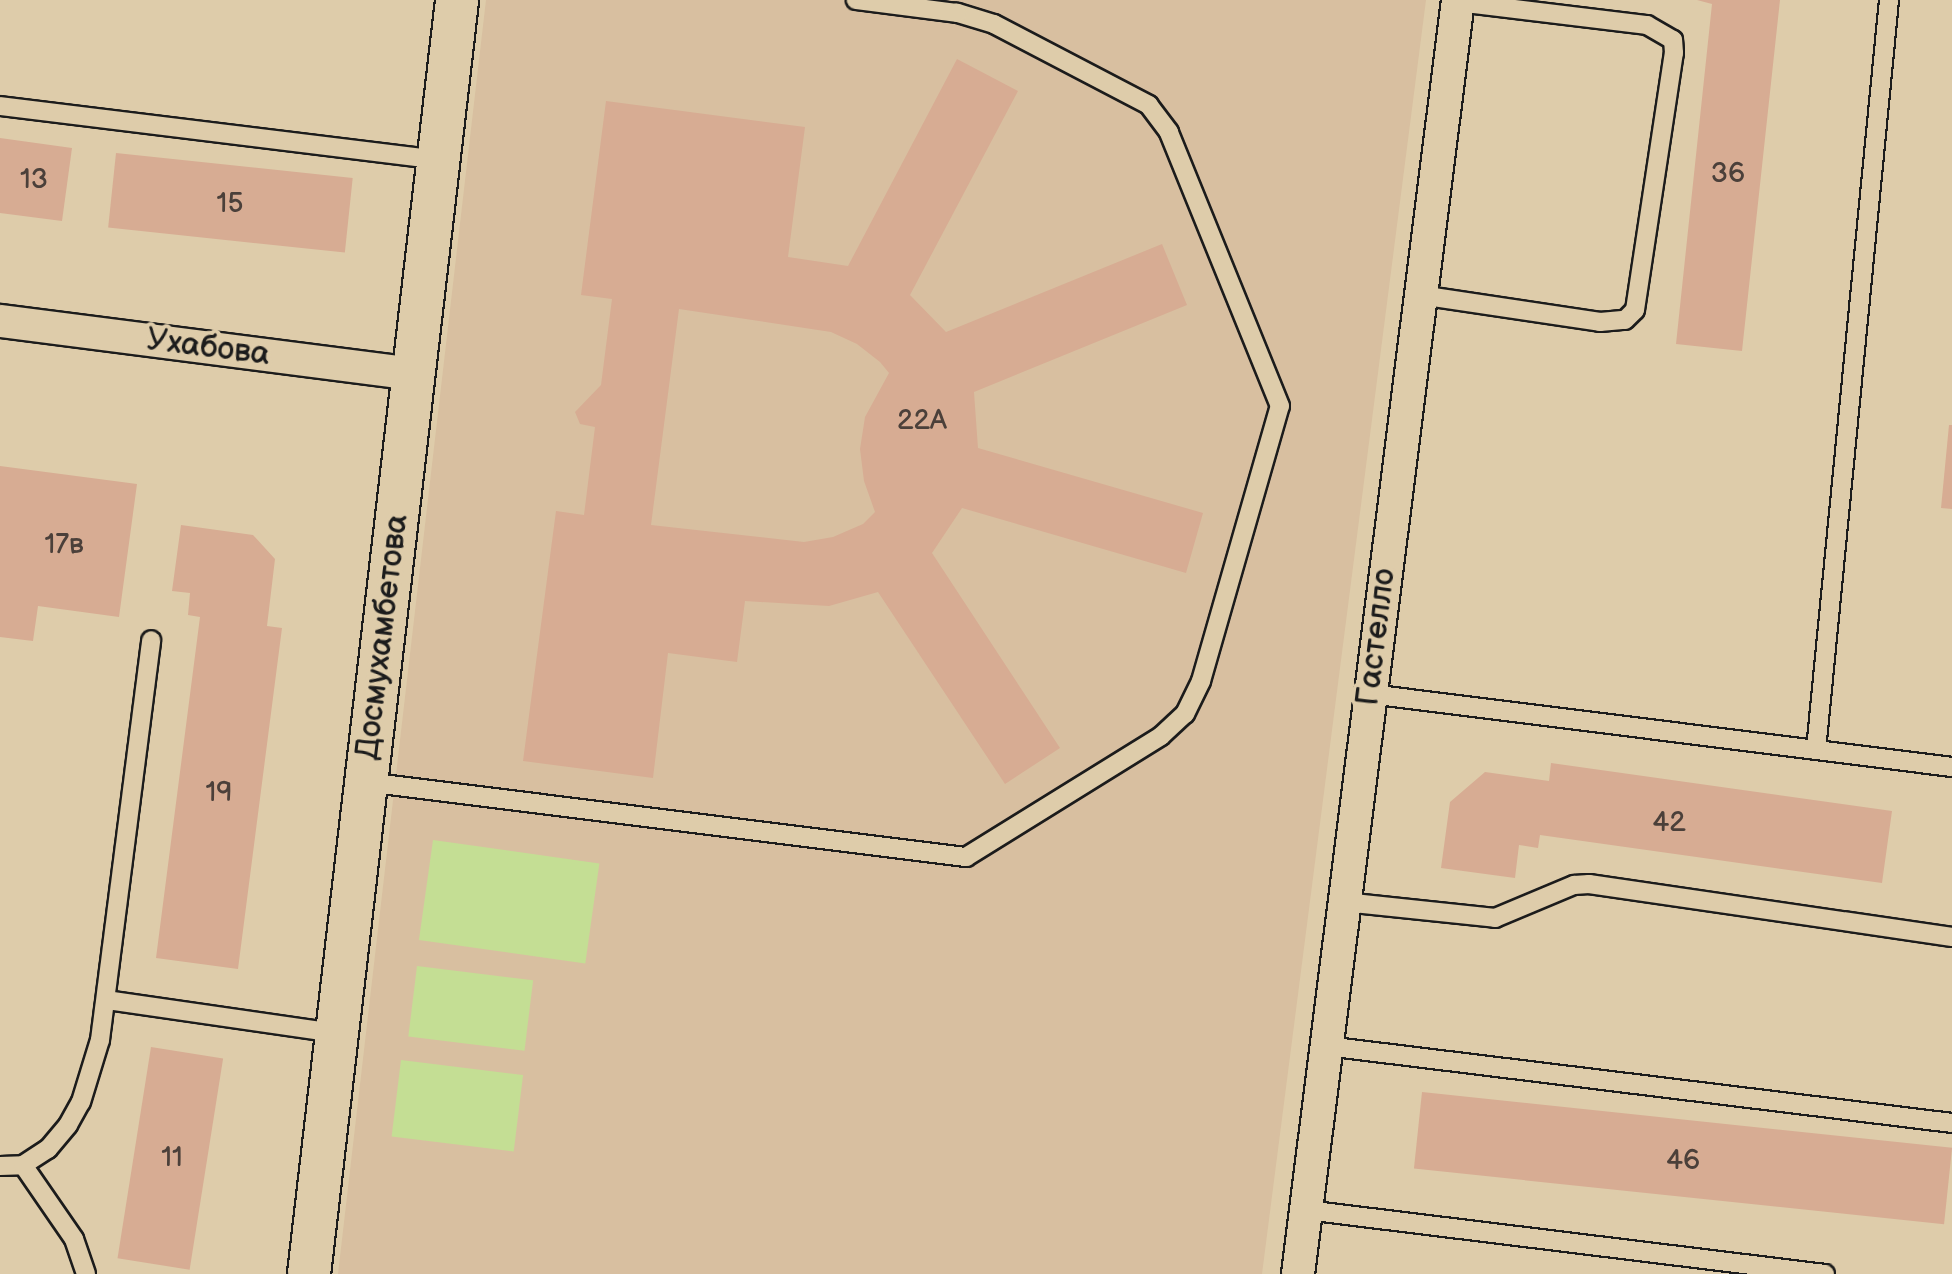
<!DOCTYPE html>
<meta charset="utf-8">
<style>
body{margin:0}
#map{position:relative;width:1952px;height:1274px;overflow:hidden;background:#deccaa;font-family:"Balsamiq Sans",sans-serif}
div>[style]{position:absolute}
.built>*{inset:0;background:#d8bfa0}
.green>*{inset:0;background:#c4de94;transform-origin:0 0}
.building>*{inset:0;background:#d7ac93;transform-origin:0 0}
.roads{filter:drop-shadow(2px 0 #1c1c1c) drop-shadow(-2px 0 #1c1c1c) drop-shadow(0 2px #1c1c1c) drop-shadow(0 -2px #1c1c1c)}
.service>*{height:18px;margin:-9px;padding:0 9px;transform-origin:9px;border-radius:9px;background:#deccaa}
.minor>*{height:32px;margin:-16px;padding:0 16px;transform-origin:16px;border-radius:16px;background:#deccaa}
.tertiary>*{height:42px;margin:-21px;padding:0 21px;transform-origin:21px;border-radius:21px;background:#deccaa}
span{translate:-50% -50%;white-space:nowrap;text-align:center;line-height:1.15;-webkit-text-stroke:8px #deccaa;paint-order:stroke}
.number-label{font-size:28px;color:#4b403a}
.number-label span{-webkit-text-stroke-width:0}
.street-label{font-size:32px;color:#1c1c1c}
</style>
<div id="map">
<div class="built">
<div style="clip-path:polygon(486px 0,1426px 0,1262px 1274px,338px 1274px)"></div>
</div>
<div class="green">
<div style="left:433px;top:840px;width:168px;height:101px;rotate:8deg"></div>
<div style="left:417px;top:966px;width:117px;height:71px;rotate:7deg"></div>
<div style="left:401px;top:1060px;width:123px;height:77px;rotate:7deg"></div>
</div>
<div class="building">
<div style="clip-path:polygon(1697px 0,1780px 0,1742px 351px,1676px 344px,1712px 4px)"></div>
<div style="clip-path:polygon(evenodd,957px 59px,1018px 91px,910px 295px,946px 332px,1162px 244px,1187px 305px,974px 392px,978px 448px,1203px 513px,1186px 573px,962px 508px,932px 553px,1060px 748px,1005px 784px,878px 592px,829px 606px,745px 601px,737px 662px,668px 653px,653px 778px,523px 761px,556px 511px,584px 515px,595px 427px,580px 424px,575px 412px,601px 385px,612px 299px,581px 295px,606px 101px,805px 127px,788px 257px,848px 266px,957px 59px,679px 309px,831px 332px,857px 344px,880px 362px,889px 373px,865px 417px,860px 449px,864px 481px,875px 512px,863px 524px,833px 537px,804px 542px,651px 525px,679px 309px)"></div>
<div style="clip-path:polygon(0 138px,72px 148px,62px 221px,0 213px)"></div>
<div style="left:116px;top:153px;width:238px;height:75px;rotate:6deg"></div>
<div style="clip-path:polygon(1949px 425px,1952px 425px,1952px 509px,1941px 508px)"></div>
<div style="clip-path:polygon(0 466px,137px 484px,119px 617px,38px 606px,33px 641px,0 637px)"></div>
<div style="clip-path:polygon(181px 525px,253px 535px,275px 559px,267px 626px,282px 628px,238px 969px,156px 958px,200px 617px,188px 615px,190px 593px,172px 591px)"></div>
<div style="clip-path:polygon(1551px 763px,1892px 811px,1882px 883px,1540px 835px,1538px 848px,1519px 845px,1515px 878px,1441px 868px,1450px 802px,1485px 772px,1549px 781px)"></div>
<div style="left:151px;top:1047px;width:73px;height:214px;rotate:9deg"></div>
<div style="left:1422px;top:1092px;width:533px;height:77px;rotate:6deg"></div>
</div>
<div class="roads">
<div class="service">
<div style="left:0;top:106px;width:441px;rotate:7deg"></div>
<div style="left:1420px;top:295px;width:182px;rotate:8.5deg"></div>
<div style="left:1600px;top:322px;width:25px;rotate:-5deg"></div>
<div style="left:1625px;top:320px;width:14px;rotate:-45deg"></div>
<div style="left:1635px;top:310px;width:260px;rotate:-81.4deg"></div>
<div style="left:1674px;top:53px;width:13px;rotate:-94deg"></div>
<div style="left:1673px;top:40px;width:30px;rotate:-150deg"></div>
<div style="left:1647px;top:25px;width:190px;rotate:-173.1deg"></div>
<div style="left:1370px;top:694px;width:587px;rotate:7.15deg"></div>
<div style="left:1816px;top:750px;width:754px;rotate:-84.44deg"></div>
<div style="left:366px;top:782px;width:605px;rotate:7.13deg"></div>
<div style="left:966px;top:857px;width:229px;rotate:-31.8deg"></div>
<div style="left:1161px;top:736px;width:33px;rotate:-43deg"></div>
<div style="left:1185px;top:714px;width:37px;rotate:-64deg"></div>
<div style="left:1201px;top:681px;width:286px;rotate:-74deg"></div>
<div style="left:1280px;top:406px;width:296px;rotate:-112.1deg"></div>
<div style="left:1169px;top:132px;width:34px;rotate:-127deg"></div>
<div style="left:1149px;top:105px;width:175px;rotate:-152.4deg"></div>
<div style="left:994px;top:24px;width:39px;rotate:-163deg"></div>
<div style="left:957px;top:13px;width:102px;rotate:-172.7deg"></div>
<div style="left:1344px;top:902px;width:152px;rotate:6deg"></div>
<div style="left:1495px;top:918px;width:86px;rotate:-22.7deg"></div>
<div style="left:1574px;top:885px;width:15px;rotate:-4deg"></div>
<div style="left:1589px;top:884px;width:367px;rotate:8.3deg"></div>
<div style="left:106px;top:1000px;width:232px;rotate:8.2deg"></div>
<div style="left:1326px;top:1046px;width:631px;rotate:7.01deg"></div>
<div style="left:23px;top:1165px;width:30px;rotate:-33deg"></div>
<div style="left:48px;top:1149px;width:31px;rotate:-50deg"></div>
<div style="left:68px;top:1125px;width:26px;rotate:-61deg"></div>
<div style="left:81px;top:1102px;width:65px;rotate:-73deg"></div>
<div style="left:100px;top:1040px;width:403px;rotate:-82.7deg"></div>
<div style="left:0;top:1166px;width:23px;rotate:-2deg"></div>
<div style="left:23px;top:1165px;width:90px;rotate:55.4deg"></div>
<div style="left:74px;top:1239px;width:37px;rotate:71deg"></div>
<div style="left:1306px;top:1210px;width:523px;rotate:7.03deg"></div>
</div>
<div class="minor">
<div style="left:0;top:321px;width:418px;rotate:7.3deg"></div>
<div style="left:1298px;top:1274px;width:1284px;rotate:-82.84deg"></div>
</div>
<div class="tertiary">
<div style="left:309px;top:1274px;width:1283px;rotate:-83.37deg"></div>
</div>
</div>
<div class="number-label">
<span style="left:1728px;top:174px">36</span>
<span style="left:34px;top:180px">13</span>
<span style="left:230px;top:204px">15</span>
<span style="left:922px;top:421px">22А</span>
<span style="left:64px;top:545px">17в</span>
<span style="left:219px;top:793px">19</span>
<span style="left:1669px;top:823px">42</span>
<span style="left:172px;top:1158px">11</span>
<span style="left:1683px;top:1161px">46</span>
</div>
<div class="street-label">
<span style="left:208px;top:348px;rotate:7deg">Ухабова</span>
<span style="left:383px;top:637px;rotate:-83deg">Досмухамбетова</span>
<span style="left:1377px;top:637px;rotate:-83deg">Гастелло</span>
</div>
</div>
